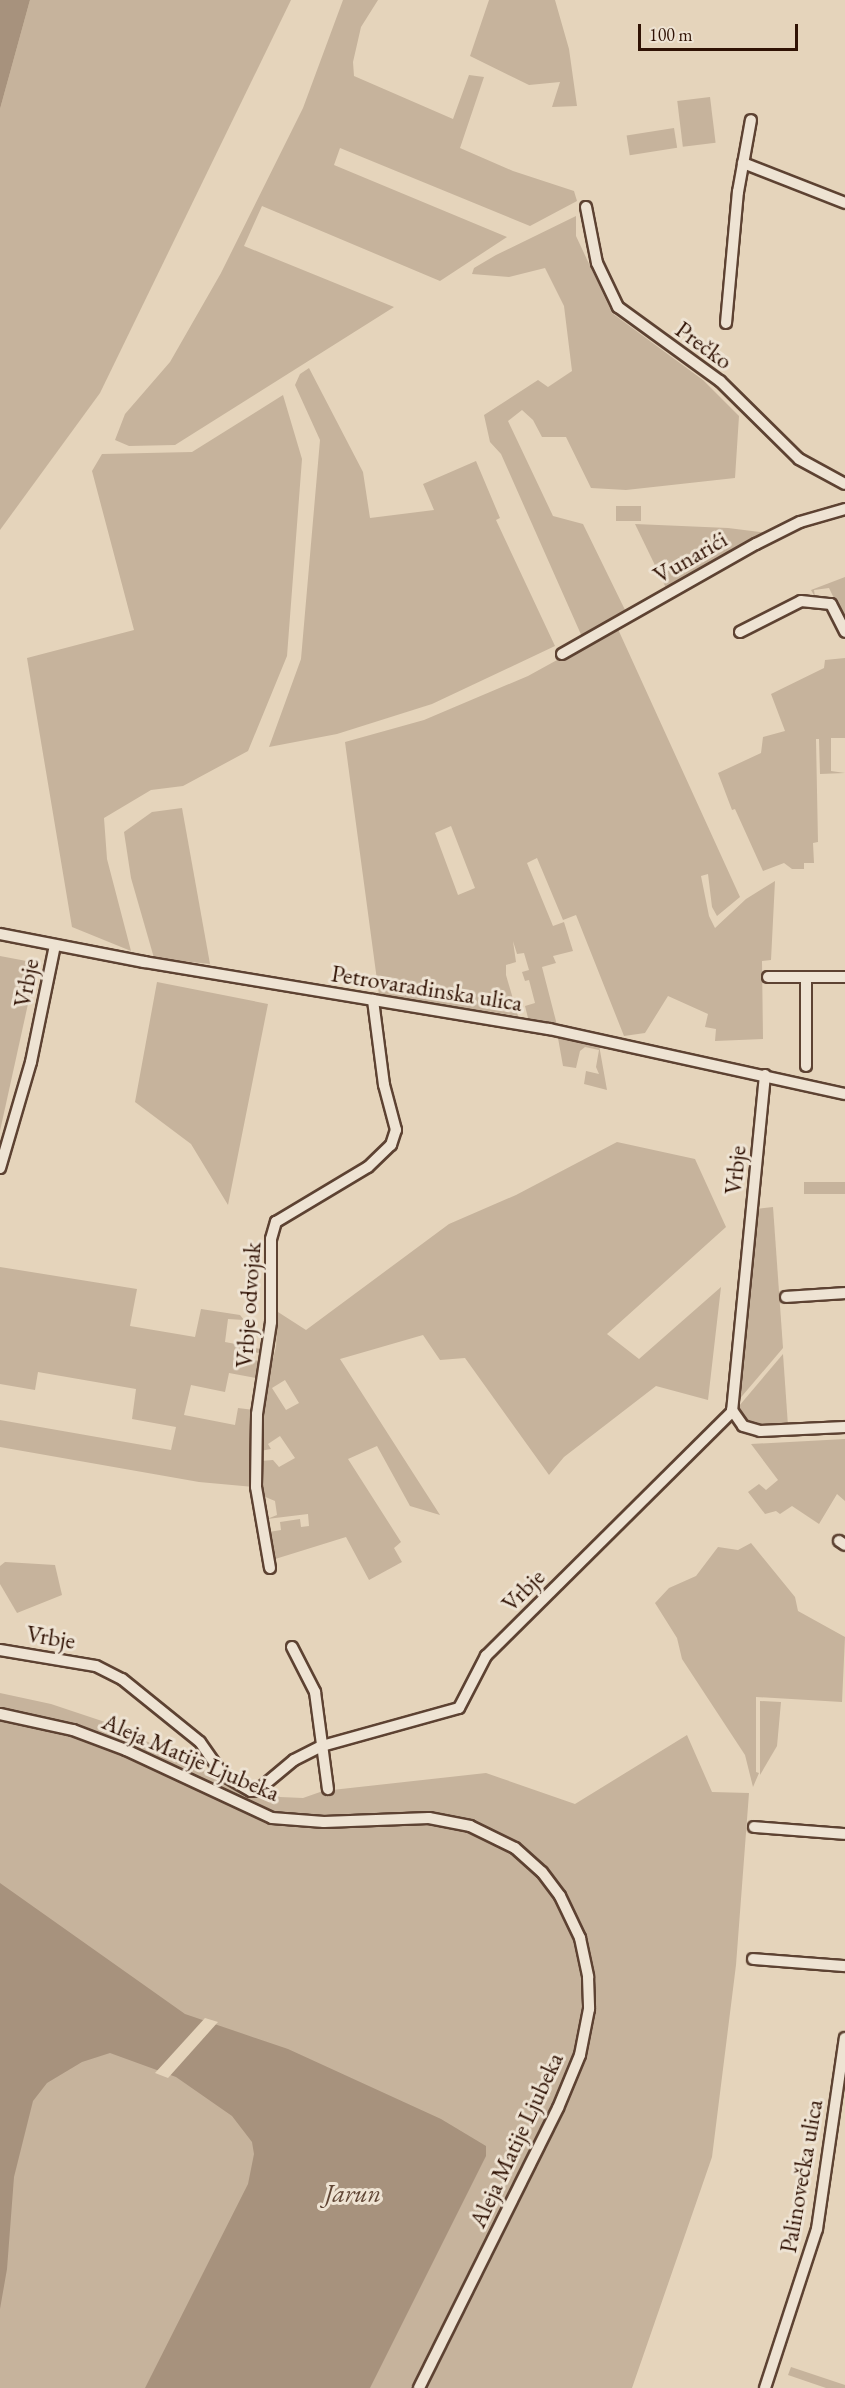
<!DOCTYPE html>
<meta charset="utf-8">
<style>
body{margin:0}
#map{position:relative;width:845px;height:2388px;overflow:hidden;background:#e5d4bb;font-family:"EB Garamond",serif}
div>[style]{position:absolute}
.green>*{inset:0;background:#c6b39c;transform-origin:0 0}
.water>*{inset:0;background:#a7927d}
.pier>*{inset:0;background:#e5d4bb}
.roads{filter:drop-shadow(2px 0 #5d4232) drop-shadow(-2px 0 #5d4232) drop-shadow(0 2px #5d4232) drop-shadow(0 -2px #5d4232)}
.minor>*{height:10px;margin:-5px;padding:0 5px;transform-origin:5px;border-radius:5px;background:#eee3d3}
span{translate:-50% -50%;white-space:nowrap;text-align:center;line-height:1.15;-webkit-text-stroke:6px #eee3d3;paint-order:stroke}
.street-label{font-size:24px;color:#301204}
.water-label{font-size:26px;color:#604534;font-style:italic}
.scale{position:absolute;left:638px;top:24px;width:160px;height:27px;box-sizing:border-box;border:3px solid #301204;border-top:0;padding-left:8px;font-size:18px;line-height:21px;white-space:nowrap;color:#301204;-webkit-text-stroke:4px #eee3d3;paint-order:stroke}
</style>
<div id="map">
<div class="green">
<div style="clip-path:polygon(30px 0,291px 0,100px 393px,0 530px,0 109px)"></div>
<div style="clip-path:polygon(343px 0,378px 0,361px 27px,353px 62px,354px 76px,453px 119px,469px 75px,484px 77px,460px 148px,513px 171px,574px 191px,577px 201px,530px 226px,340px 148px,334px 165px,507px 237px,440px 281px,262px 206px,244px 246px,394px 307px,175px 445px,129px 446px,115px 440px,125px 414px,170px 362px,221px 273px,303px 108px)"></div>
<div style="clip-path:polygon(489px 0,555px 0,569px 49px,577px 106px,552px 107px,560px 82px,529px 85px,470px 56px)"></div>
<div style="left:710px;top:97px;width:46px;height:33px;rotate:83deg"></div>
<div style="left:674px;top:128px;width:20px;height:48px;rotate:81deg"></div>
<div style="clip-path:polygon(576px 216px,576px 236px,612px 313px,703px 380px,739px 416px,735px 478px,626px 490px,591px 488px,566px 437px,542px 437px,533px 420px,522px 410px,508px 421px,553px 516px,583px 524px,627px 614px,583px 639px,501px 454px,490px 442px,484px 415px,538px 380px,548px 387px,572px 371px,564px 306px,545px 268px,509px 277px,472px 274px,474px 268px,496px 255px)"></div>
<div style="clip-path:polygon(309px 368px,363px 472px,370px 518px,434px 510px,423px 484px,476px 461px,500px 518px,496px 520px,555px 646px,432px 704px,337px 734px,269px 747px,301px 659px,320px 440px,295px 385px,300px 374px)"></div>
<div style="clip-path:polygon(283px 395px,302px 459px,287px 656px,248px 751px,183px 786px,151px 790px,104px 818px,107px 859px,131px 951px,72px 927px,27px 658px,134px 630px,92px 471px,102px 454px,192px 452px)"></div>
<div style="left:641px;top:506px;width:15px;height:25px;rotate:90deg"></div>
<div style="clip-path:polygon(635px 524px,728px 528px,769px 533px,667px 590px)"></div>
<div style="clip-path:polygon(845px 577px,845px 621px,829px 588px,814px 590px,815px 597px,811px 590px)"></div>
<div style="clip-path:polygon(evenodd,617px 627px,740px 897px,717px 916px,712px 907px,708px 874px,701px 876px,709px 916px,715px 928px,746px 899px,775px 881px,771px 960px,762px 961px,763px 1039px,715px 1041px,716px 1029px,705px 1027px,708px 1014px,668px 996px,645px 1033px,624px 1036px,576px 915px,563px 920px,537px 858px,527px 863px,553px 926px,564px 922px,573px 951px,553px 956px,556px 963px,542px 967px,557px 1025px,528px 1018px,525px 1006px,535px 1003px,529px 980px,525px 981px,522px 972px,529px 970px,524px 953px,517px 954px,513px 941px,516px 962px,506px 965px,506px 975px,518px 1016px,379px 995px,345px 742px,424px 720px,528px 676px,617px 627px,451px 826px,475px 888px,458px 895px,435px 833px,451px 826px)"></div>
<div style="clip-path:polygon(845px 658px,845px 738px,831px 738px,831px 771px,845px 773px,820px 774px,819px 739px,816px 739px,818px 842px,813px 843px,814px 863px,804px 863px,804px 869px,792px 869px,784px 863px,763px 871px,735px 809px,732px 810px,718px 773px,761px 753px,763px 737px,785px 731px,771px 694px,824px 668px,825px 660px)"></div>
<div style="clip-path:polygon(182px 808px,210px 964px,154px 958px,131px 878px,124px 832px,152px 812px)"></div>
<div style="clip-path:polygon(0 956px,37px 963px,0 1131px)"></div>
<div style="clip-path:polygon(157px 982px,268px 1004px,228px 1205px,191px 1144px,135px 1102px)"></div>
<div style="clip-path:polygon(558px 1038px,599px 1045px,607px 1090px,584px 1084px,586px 1071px,599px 1074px,596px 1067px,599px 1050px,585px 1047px,580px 1051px,576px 1068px,563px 1066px)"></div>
<div style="clip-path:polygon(evenodd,617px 1142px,695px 1159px,726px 1227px,607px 1334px,639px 1359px,721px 1287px,708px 1400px,656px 1386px,564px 1457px,549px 1475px,465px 1358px,440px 1360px,423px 1335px,340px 1359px,440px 1515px,410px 1506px,377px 1446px,348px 1459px,401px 1542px,394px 1548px,402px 1562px,369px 1580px,346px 1537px,272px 1560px,269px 1532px,281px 1530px,280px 1522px,300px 1519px,301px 1527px,309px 1526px,308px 1514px,267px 1519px,277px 1515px,275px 1501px,263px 1496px,260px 1461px,273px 1460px,279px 1467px,295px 1458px,280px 1436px,268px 1444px,271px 1449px,260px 1451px,261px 1406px,276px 1347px,278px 1312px,306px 1330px,449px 1224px,516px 1195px,617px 1142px,285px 1380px,299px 1403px,286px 1410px,272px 1388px,285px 1380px)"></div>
<div style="left:845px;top:1182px;width:12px;height:41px;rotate:90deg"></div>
<div style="clip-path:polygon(773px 1207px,783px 1348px,737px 1402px,756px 1209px)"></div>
<div style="clip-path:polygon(0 1267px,137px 1289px,130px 1326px,195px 1337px,201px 1309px,240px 1315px,244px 1320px,228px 1319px,225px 1342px,266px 1350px,265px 1355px,242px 1348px,241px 1359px,263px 1361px,256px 1378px,229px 1373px,225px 1392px,191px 1385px,184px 1415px,235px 1425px,238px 1408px,254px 1410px,254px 1487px,199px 1482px,0 1447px,0 1420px,171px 1450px,176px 1427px,132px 1419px,136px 1389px,38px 1372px,35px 1390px,0 1384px)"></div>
<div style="clip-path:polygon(783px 1354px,788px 1426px,750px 1423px,739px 1413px,739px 1406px)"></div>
<div style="clip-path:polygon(845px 1439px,845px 1501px,837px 1494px,819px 1524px,792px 1506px,780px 1514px,776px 1511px,765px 1514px,748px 1492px,759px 1484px,766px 1490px,778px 1480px,751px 1444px)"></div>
<div style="clip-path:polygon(751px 1543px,795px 1597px,798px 1611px,845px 1637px,842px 1702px,756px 1697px,756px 1772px,759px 1773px,753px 1787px,745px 1755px,682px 1659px,677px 1638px,655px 1603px,669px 1588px,696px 1576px,718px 1547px,738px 1550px)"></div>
<div style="clip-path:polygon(5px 1562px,55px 1565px,62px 1595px,17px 1613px,0 1584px,0 1566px)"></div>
<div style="clip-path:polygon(0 1693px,51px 1704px,111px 1724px,259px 1796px,270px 1792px,280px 1797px,303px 1798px,323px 1791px,486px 1773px,575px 1804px,687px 1735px,712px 1792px,749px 1793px,736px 1965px,712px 2157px,632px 2388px,0 2388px)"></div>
<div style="clip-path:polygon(760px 1701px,781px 1702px,777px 1746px,760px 1775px)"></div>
<div style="clip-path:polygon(791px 2367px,845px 2385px,845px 2388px,826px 2388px,788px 2375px)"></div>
</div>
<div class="water">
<div style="clip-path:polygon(0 0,30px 0,0 109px)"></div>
<div style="clip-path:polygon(0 1883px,185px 2014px,288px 2049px,441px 2119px,486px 2146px,486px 2156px,370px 2388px,145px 2388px,248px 2184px,254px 2154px,252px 2142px,232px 2116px,176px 2077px,110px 2053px,82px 2062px,47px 2083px,33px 2101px,14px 2177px,7px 2269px,0 2309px)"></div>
</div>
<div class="pier">
<div style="clip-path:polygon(205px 2018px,218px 2022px,168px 2078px,155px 2073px)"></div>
</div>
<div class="roads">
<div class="minor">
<div style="left:743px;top:163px;width:110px;rotate:21.4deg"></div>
<div style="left:586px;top:207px;width:57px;rotate:78.9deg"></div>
<div style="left:597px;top:263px;width:49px;rotate:64.5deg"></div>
<div style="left:618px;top:307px;width:126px;rotate:36deg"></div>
<div style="left:720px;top:381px;width:111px;rotate:44.6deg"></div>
<div style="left:799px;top:459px;width:52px;rotate:28.5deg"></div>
<div style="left:726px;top:323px;width:132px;rotate:-84.8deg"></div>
<div style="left:738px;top:192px;width:73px;rotate:-79.8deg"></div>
<div style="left:740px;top:632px;width:68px;rotate:-26.9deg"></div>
<div style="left:801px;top:601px;width:30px;rotate:6deg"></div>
<div style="left:831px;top:604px;width:31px;rotate:63deg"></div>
<div style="left:562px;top:654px;width:223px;rotate:-29.6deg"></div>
<div style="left:756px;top:544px;width:49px;rotate:-26.6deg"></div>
<div style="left:800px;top:522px;width:47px;rotate:-16.1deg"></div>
<div style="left:0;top:934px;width:147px;rotate:11deg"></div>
<div style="left:144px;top:962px;width:411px;rotate:9.4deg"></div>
<div style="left:549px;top:1029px;width:303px;rotate:12.4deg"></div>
<div style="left:768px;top:977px;width:77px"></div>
<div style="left:806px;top:977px;width:89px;rotate:90deg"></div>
<div style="left:765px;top:1075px;width:337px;rotate:95.6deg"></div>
<div style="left:732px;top:1410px;width:19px;rotate:55deg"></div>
<div style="left:743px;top:1426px;width:18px;rotate:16deg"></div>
<div style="left:760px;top:1431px;width:85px;rotate:-2.7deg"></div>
<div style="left:0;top:1168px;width:110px;rotate:-73.7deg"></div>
<div style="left:31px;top:1062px;width:119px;rotate:-78.4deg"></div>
<div style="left:786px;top:1297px;width:59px;rotate:-3.9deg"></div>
<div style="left:839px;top:1541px;width:7px;rotate:34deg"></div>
<div style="left:270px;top:1568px;width:82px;rotate:-99.8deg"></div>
<div style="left:256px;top:1487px;width:73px;rotate:-89.2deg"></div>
<div style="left:257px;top:1414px;width:93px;rotate:-81.3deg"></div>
<div style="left:271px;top:1322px;width:83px;rotate:-90deg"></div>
<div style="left:271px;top:1239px;width:18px;rotate:-74deg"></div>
<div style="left:276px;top:1222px;width:107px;rotate:-30.9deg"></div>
<div style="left:368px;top:1167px;width:32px;rotate:-44deg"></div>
<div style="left:391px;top:1145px;width:16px;rotate:-72deg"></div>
<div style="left:396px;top:1130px;width:47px;rotate:-104.9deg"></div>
<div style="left:384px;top:1085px;width:86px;rotate:-97.4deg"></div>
<div style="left:292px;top:1647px;width:51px;rotate:62.9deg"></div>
<div style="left:315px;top:1692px;width:98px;rotate:82.4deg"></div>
<div style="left:0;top:1650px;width:97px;rotate:9.5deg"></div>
<div style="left:96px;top:1666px;width:29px;rotate:27deg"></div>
<div style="left:122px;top:1679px;width:100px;rotate:38.9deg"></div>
<div style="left:200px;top:1742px;width:40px;rotate:55.1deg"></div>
<div style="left:223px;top:1775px;width:32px;rotate:30deg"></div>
<div style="left:251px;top:1791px;width:7px;rotate:-8deg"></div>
<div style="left:258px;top:1790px;width:47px;rotate:-39.8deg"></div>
<div style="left:294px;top:1760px;width:31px;rotate:-27deg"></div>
<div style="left:322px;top:1746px;width:142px;rotate:-15.5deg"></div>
<div style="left:459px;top:1708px;width:59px;rotate:-62.6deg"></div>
<div style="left:486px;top:1656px;width:346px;rotate:-44.8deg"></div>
<div style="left:0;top:1714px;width:75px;rotate:12.4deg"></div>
<div style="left:73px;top:1730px;width:57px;rotate:20.7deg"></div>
<div style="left:126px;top:1750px;width:161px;rotate:25deg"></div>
<div style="left:272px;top:1818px;width:52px;rotate:4.4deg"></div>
<div style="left:324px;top:1822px;width:105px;rotate:-2.2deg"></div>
<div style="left:429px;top:1818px;width:42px;rotate:11deg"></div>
<div style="left:470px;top:1826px;width:50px;rotate:26.1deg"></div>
<div style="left:515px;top:1848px;width:36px;rotate:42deg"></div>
<div style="left:542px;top:1872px;width:30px;rotate:53deg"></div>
<div style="left:560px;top:1896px;width:47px;rotate:64.5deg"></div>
<div style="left:580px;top:1938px;width:40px;rotate:78deg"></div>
<div style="left:588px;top:1977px;width:32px;rotate:88deg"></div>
<div style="left:589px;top:2009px;width:47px;rotate:101.1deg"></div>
<div style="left:580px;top:2055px;width:57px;rotate:112.5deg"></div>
<div style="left:558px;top:2108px;width:313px;rotate:116.4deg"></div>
<div style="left:754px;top:1827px;width:91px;rotate:4.4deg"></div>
<div style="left:753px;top:1959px;width:92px;rotate:4.4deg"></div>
<div style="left:765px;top:2388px;width:167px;rotate:-71.9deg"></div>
<div style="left:817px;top:2229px;width:193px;rotate:-81.7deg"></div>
</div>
</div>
<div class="street-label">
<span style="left:704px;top:345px;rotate:36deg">Prečko</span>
<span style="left:690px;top:557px;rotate:-30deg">Vunarići</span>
<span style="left:26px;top:983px;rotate:-79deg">Vrbje</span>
<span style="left:427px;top:988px;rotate:9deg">Petrovaradinska ulica</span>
<span style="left:735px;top:1170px;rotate:-84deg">Vrbje</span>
<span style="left:248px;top:1305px;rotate:-86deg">Vrbje odvojak</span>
<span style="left:523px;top:1590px;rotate:-45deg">Vrbje</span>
<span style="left:51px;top:1637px;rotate:9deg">Vrbje</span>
<span style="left:191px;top:1757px;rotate:23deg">Aleja Matije Ljubeka</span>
<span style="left:516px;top:2140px;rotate:-65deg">Aleja Matije Ljubeka</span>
<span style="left:801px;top:2176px;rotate:-80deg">Palinovečka ulica</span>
</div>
<div class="water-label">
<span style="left:353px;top:2194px">Jarun</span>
</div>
<div class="scale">100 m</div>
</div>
